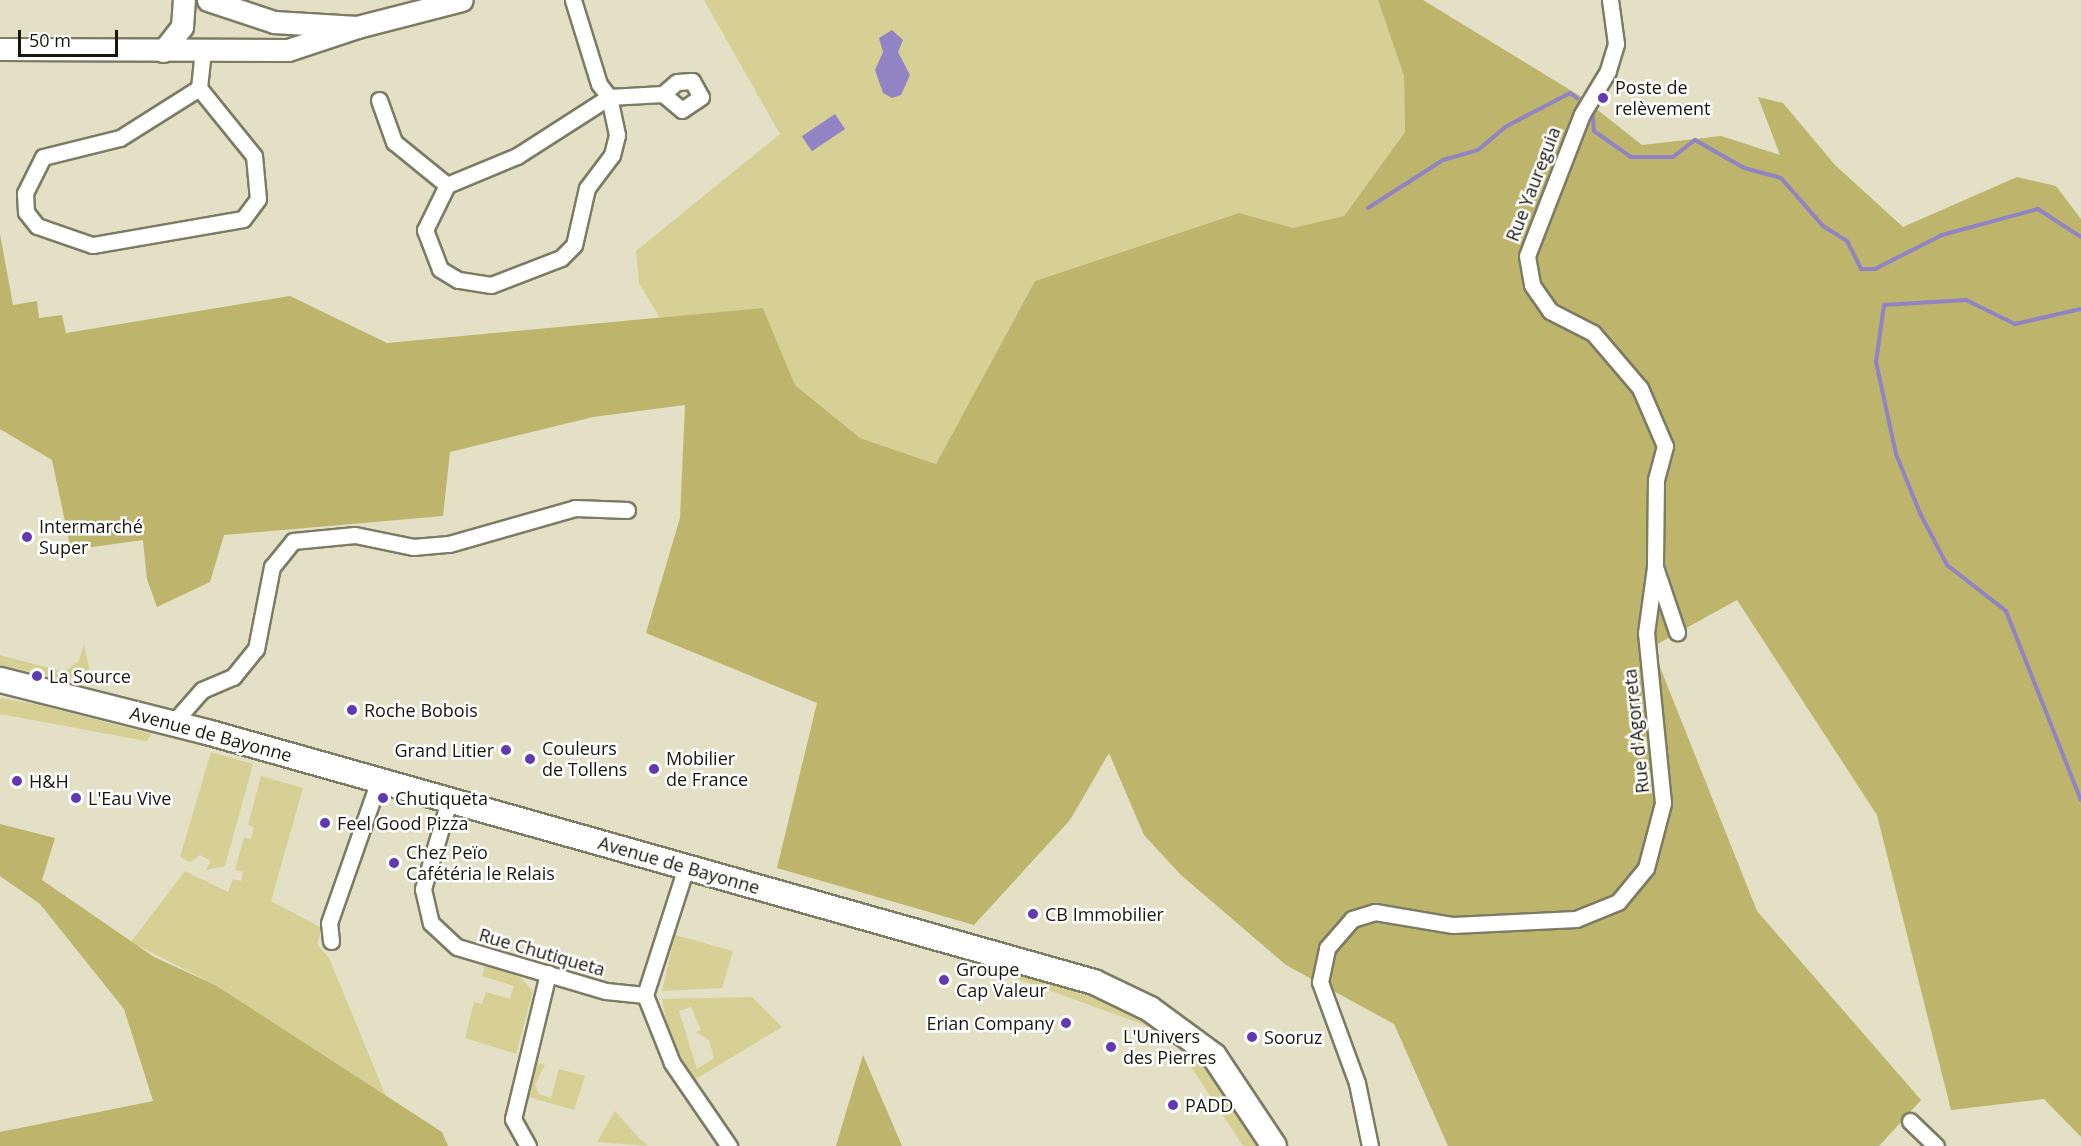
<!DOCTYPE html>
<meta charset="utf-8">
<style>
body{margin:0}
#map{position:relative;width:2081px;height:1146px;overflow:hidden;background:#e3e0c6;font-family:"Open Sans",sans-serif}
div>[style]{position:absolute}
.green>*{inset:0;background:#d6d095}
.forest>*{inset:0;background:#bcb56b}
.water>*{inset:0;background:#9183c4;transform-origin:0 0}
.stream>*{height:4px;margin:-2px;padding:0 2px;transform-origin:2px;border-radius:2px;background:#9183c4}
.roads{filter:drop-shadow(2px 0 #7d7b63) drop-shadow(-2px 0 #7d7b63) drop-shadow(0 2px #7d7b63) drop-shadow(0 -2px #7d7b63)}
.street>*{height:15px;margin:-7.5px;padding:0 7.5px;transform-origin:7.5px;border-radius:7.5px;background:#fff}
.secondary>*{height:21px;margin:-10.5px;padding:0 10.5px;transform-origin:10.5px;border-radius:10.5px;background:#fff}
.primary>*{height:24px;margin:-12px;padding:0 12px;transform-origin:12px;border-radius:12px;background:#fff}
.dots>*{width:16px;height:16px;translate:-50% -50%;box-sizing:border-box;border:3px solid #fff;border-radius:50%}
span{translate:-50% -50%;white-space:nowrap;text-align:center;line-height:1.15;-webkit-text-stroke:5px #fff;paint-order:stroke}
.poi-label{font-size:18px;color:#18170e}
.left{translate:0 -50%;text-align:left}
.right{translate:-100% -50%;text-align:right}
.street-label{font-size:18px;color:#18170e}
.scale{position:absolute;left:18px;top:30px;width:100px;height:27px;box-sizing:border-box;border:3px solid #18170e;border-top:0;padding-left:8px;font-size:18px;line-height:21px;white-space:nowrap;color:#18170e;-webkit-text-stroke:4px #fff;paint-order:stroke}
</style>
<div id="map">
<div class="green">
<div style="clip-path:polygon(704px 0,1378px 0,1404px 76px,1405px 132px,1343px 217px,1293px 229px,1239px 213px,1035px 281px,936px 464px,860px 438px,795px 385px,763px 308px,660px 318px,639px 283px,636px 251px,780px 134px)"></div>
<div style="clip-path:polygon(84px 644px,93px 686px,0 665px,0 655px,64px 672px,79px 661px)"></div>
<div style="clip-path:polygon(0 698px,39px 705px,152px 734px,146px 741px,0 714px)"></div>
<div style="clip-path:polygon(211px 752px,253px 764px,225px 866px,206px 870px,211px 861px,200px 855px,190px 862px,180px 857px)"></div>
<div style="clip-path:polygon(261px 776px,303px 788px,271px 901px,322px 928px,317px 944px,329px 958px,388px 1101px,215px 985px,131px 942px,185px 871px,228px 892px,233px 879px,241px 881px,243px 872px,235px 870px,244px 837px,251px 839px,254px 827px,248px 825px)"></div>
<div style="clip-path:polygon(675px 935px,733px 951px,722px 988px,662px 991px)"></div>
<div style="clip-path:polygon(926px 946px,1073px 986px,1144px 1017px,1205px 1064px,1262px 1146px,1243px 1146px,1178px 1047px,1142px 1024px)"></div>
<div style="clip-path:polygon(485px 966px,520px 977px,533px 991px,516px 1054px,465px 1038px,474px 1002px,482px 1004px,486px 992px,510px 999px,514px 986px,482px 976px)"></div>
<div style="clip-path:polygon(evenodd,752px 997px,782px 1027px,694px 1080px,668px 1032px,662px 999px,752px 997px,691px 1007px,701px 1030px,696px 1032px,709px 1040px,714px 1058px,697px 1069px,679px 1011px,691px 1007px)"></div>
<div style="clip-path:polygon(534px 1062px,545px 1065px,535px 1085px,539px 1094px,551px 1098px,559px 1069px,585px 1076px,574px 1110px,525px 1096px)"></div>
<div style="clip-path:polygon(615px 1111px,639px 1138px,648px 1146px,597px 1142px)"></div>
</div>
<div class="forest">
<div style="clip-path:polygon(1378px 0,1423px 0,1580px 96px,1642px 145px,1721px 136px,1780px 155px,1758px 97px,1783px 103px,1835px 165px,1903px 227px,2017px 177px,2056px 186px,2081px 219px,2081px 1137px,2044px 1099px,1951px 1110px,1877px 815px,1737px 600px,1652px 647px,1757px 911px,1921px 1100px,1879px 1146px,1448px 1146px,1394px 1024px,1286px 965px,1181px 875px,1144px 835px,1109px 753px,1070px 820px,974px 925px,777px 868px,817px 703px,646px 633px,680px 518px,685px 405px,593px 417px,450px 452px,443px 516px,224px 535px,210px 582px,157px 607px,147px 579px,143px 540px,71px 550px,52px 460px,0 429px,0 234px,13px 305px,37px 301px,39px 318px,62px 315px,66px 333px,290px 296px,387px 343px,763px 308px,795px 385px,860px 438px,936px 464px,1035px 281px,1239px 213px,1293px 228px,1344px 216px,1405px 132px,1404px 76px)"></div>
<div style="clip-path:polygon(0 824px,55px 838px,42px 880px,154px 957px,215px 985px,442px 1132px,448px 1146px,0 1146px,0 1132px,153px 1101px,124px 1009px,40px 904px,0 876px)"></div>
<div style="clip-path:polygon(863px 1055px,902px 1146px,836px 1146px)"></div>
</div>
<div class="water">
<div style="clip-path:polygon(892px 30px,903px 40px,898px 52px,910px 75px,901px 95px,892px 98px,883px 93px,875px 70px,883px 52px,879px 38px)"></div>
<div style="left:835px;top:114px;width:18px;height:40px;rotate:56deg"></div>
</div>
<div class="stream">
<div style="left:1592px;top:108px;width:23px;rotate:85deg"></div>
<div style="left:1594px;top:131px;width:45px;rotate:35.1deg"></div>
<div style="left:1631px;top:157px;width:42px"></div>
<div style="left:1673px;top:157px;width:28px;rotate:-38deg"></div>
<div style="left:1695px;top:140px;width:56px;rotate:29.7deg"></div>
<div style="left:1744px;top:168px;width:38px;rotate:15deg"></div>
<div style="left:1781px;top:178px;width:64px;rotate:48.8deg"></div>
<div style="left:1823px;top:226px;width:28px;rotate:32deg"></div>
<div style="left:1847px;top:241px;width:31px;rotate:63deg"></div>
<div style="left:1861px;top:269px;width:14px"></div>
<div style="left:1875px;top:269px;width:75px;rotate:-26.9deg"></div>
<div style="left:1942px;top:235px;width:99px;rotate:-15.2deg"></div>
<div style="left:2038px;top:209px;width:51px;rotate:33.1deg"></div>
<div style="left:1368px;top:208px;width:89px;rotate:-32.6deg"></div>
<div style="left:1443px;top:160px;width:36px;rotate:-16deg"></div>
<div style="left:1478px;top:150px;width:35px;rotate:-40deg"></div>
<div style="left:1505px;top:127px;width:73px;rotate:-27.6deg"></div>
<div style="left:1570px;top:93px;width:9px;rotate:36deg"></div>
<div style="left:2081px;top:309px;width:68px;rotate:167.2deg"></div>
<div style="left:2015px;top:324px;width:55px;rotate:-153.9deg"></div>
<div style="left:1966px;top:300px;width:82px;rotate:176.5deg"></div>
<div style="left:1884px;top:305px;width:58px;rotate:98deg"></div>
<div style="left:1876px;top:362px;width:94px;rotate:77.7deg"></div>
<div style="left:1896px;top:454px;width:64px;rotate:67.9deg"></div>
<div style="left:1920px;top:513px;width:59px;rotate:62.6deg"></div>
<div style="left:1947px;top:565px;width:75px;rotate:37.9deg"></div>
<div style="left:2006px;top:611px;width:203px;rotate:68.4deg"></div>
</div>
<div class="roads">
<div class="street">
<div style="left:573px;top:0;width:88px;rotate:72.8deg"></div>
<div style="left:599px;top:84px;width:16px;rotate:52deg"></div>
<div style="left:609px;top:97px;width:54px;rotate:-3.2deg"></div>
<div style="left:663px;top:94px;width:18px;rotate:-41deg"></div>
<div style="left:677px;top:82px;width:15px;rotate:-4deg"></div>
<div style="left:692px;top:81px;width:18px;rotate:61deg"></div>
<div style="left:701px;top:97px;width:23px;rotate:146deg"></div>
<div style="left:682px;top:110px;width:25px;rotate:-140deg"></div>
<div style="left:1610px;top:0;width:44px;rotate:82.2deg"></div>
<div style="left:1616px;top:44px;width:28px;rotate:107deg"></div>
<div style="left:1608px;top:71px;width:50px;rotate:121.2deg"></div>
<div style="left:1582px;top:114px;width:152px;rotate:111.2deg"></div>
<div style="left:1527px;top:256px;width:29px;rotate:80deg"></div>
<div style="left:1532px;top:285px;width:32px;rotate:55deg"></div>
<div style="left:1550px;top:311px;width:48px;rotate:27.1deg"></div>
<div style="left:1593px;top:333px;width:72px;rotate:49.5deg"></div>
<div style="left:1640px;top:388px;width:63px;rotate:66.7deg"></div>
<div style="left:1665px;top:446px;width:35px;rotate:105deg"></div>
<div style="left:1656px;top:480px;width:87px;rotate:90.7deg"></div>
<div style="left:1655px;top:567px;width:69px;rotate:71.3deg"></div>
<div style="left:199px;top:88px;width:87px;rotate:51deg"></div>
<div style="left:254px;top:156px;width:43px;rotate:84.7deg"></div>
<div style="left:258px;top:199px;width:25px;rotate:127deg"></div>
<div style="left:243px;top:219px;width:153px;rotate:170.2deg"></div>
<div style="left:92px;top:245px;width:58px;rotate:-160.9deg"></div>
<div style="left:37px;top:226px;width:18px;rotate:-128deg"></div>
<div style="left:26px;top:212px;width:19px;rotate:-93deg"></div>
<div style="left:25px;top:193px;width:40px;rotate:-63.4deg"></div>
<div style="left:43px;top:157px;width:79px;rotate:-13.9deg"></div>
<div style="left:120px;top:138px;width:93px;rotate:-32.3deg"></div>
<div style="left:199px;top:88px;width:37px;rotate:-84deg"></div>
<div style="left:379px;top:100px;width:45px;rotate:70.3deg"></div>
<div style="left:394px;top:142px;width:68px;rotate:39.1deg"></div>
<div style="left:447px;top:185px;width:76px;rotate:-22.5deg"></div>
<div style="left:517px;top:156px;width:109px;rotate:-32.7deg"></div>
<div style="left:609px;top:97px;width:39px;rotate:78deg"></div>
<div style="left:617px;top:135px;width:21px;rotate:104deg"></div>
<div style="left:612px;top:155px;width:41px;rotate:127.1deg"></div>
<div style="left:587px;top:188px;width:58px;rotate:102.8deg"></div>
<div style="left:574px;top:245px;width:18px;rotate:135deg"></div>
<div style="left:561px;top:258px;width:75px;rotate:158.9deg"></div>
<div style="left:491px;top:285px;width:33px;rotate:-171deg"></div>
<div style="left:458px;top:280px;width:21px;rotate:-149deg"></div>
<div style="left:440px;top:269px;width:42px;rotate:-111deg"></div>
<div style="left:425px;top:230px;width:50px;rotate:-63.9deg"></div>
<div style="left:173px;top:723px;width:44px;rotate:-48.7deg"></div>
<div style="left:202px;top:690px;width:34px;rotate:-23deg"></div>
<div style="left:233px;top:677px;width:36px;rotate:-51deg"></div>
<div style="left:256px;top:649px;width:84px;rotate:-79deg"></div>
<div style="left:272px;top:567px;width:33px;rotate:-51deg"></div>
<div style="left:293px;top:541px;width:62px;rotate:-5.5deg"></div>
<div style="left:355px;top:535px;width:59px;rotate:11.7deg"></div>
<div style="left:413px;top:547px;width:36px;rotate:-5deg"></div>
<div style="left:449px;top:544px;width:131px;rotate:-15.9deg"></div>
<div style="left:575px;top:508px;width:52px;rotate:2.2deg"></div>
<div style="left:449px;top:801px;width:92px;rotate:106.5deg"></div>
<div style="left:423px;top:889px;width:35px;rotate:77deg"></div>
<div style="left:431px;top:923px;width:35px;rotate:43deg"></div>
<div style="left:457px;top:947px;width:155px;rotate:16.5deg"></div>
<div style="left:606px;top:991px;width:39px;rotate:6deg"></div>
<div style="left:645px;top:995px;width:134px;rotate:-72.2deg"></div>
<div style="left:331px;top:941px;width:18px;rotate:-96deg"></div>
<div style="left:329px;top:923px;width:151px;rotate:-70.7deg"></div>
<div style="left:645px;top:995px;width:73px;rotate:68.3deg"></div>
<div style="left:672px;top:1063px;width:101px;rotate:55.5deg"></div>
<div style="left:1910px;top:1121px;width:36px;rotate:44deg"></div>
<div style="left:528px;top:1146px;width:31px;rotate:-119deg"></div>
<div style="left:513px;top:1119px;width:150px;rotate:-76.5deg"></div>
<div style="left:1370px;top:1146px;width:64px;rotate:-101.7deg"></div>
<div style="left:1357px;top:1083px;width:108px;rotate:-110.1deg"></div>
<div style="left:1320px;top:982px;width:35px;rotate:-78deg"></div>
<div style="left:1327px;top:948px;width:38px;rotate:-49deg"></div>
<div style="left:1352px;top:919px;width:24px;rotate:-17deg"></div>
<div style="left:1375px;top:912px;width:79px;rotate:9.5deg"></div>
<div style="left:1453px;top:925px;width:123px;rotate:-2.8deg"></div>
<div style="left:1576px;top:919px;width:45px;rotate:-22deg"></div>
<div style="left:1618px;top:902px;width:44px;rotate:-50.5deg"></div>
<div style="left:1646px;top:868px;width:67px;rotate:-75.3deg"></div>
<div style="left:1663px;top:803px;width:171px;rotate:-95.7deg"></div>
<div style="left:1646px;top:633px;width:67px;rotate:-82.2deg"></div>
</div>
<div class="secondary">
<div style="left:208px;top:0;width:70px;rotate:18.4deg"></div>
<div style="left:274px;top:22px;width:83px;rotate:3.4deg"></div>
<div style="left:357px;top:27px;width:108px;rotate:-14.4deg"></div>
<div style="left:0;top:49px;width:288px;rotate:0.2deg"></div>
<div style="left:288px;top:50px;width:73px;rotate:-18.4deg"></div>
<div style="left:163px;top:51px;width:31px;rotate:-52deg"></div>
<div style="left:182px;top:27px;width:27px;rotate:-86deg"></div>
</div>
<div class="primary">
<div style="left:0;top:680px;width:213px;rotate:14.1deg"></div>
<div style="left:207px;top:732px;width:922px;rotate:15.74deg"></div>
<div style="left:1094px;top:982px;width:62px;rotate:25.7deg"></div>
<div style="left:1150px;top:1009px;width:79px;rotate:36.3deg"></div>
<div style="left:1214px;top:1056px;width:108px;rotate:56.3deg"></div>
</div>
</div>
<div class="dots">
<div style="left:1603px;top:98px;background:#6239b1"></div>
<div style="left:27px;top:537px;background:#6239b1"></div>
<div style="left:37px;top:676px;background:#6239b1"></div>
<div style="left:352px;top:710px;background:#6239b1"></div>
<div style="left:506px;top:750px;background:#6239b1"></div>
<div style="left:530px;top:759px;background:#6239b1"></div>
<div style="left:654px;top:769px;background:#6239b1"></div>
<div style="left:17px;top:781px;background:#6239b1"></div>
<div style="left:76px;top:798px;background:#6239b1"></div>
<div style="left:383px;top:798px;background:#6239b1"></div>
<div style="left:325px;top:823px;background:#6239b1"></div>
<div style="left:394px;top:863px;background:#6239b1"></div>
<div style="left:1033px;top:914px;background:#6239b1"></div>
<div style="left:944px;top:980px;background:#6239b1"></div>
<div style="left:1066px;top:1023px;background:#6239b1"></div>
<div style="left:1252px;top:1037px;background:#6239b1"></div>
<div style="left:1111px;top:1047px;background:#6239b1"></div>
<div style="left:1173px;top:1105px;background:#6239b1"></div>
</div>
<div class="poi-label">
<span class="left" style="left:1615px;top:98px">Poste de<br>relèvement</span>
<span class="left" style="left:39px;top:537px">Intermarché<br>Super</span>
<span class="left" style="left:49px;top:676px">La Source</span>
<span class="left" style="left:364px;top:710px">Roche Bobois</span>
<span class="left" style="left:542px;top:759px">Couleurs<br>de Tollens</span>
<span class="right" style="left:494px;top:750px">Grand Litier</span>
<span class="left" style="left:666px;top:769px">Mobilier<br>de France</span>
<span class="left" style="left:29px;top:781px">H&amp;H</span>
<span class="left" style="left:88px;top:798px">L'Eau Vive</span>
<span class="left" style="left:395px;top:798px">Chutiqueta</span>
<span class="left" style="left:337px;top:823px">Feel Good Pizza</span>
<span class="left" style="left:406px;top:863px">Chez Peïo<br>Cafétéria le Relais</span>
<span class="left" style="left:1045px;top:914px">CB Immobilier</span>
<span class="left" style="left:956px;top:980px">Groupe<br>Cap Valeur</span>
<span class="right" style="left:1054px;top:1023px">Erian Company</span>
<span class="left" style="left:1123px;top:1047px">L'Univers<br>des Pierres</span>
<span class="left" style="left:1264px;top:1037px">Sooruz</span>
<span class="left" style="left:1185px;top:1105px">PADD</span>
</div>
<div class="street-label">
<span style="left:1533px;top:184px;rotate:-69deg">Rue Yaureguia</span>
<span style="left:1636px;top:731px;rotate:-96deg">Rue d'Agorreta</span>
<span style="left:211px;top:734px;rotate:15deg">Avenue de Bayonne</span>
<span style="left:679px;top:865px;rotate:16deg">Avenue de Bayonne</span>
<span style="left:542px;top:952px;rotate:16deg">Rue Chutiqueta</span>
</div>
<div class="scale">50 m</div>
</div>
